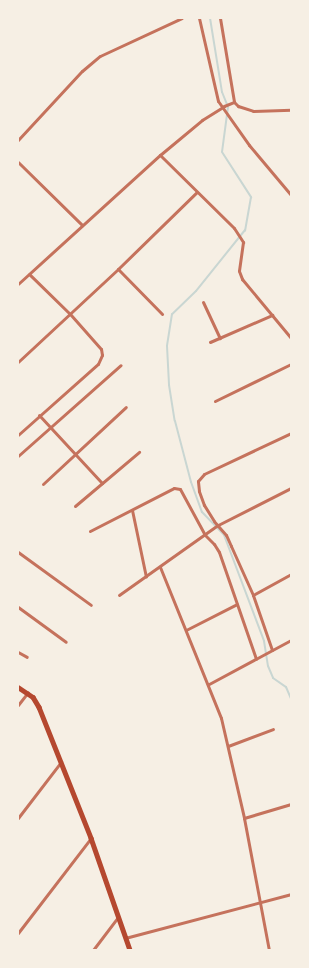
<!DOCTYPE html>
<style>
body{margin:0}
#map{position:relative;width:309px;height:968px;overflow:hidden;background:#f6efe4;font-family:Inter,sans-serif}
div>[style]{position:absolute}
.stream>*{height:2px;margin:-1px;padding:0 1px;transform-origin:1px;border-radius:1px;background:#c9d6d2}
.minor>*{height:3px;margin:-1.5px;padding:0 1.5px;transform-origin:1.5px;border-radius:1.5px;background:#c5725c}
.secondary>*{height:4.5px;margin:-2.25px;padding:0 2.25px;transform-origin:2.25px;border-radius:2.25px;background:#b5482f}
span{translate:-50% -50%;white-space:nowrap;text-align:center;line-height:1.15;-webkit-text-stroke:3.5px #f6efe4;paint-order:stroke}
.frame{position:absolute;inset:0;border:19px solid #f6efe4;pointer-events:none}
</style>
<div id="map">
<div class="stream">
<div style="left:210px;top:18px;width:75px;rotate:80.8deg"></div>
<div style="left:222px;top:92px;width:16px;rotate:68deg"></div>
<div style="left:228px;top:107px;width:45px;rotate:97.6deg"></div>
<div style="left:222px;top:152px;width:54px;rotate:57.2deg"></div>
<div style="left:251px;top:197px;width:34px;rotate:100deg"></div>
<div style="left:245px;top:230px;width:78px;rotate:128.8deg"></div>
<div style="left:196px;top:291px;width:33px;rotate:136deg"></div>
<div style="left:172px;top:314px;width:32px;rotate:99deg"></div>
<div style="left:167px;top:346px;width:39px;rotate:87deg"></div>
<div style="left:169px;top:385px;width:36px;rotate:81deg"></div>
<div style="left:175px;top:421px;width:63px;rotate:75.3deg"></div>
<div style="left:191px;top:482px;width:32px;rotate:70deg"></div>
<div style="left:202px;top:512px;width:32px;rotate:46deg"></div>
<div style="left:224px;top:535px;width:113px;rotate:69.3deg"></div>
<div style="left:264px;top:641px;width:25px;rotate:81deg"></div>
<div style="left:268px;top:666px;width:13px;rotate:67deg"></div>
<div style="left:273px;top:678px;width:16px;rotate:35deg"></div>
<div style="left:286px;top:687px;width:13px;rotate:67deg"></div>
</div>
<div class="minor">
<div style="left:199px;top:18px;width:85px;rotate:77.1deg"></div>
<div style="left:218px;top:101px;width:54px;rotate:54.8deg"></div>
<div style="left:249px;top:145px;width:65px;rotate:50deg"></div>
<div style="left:220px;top:18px;width:85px;rotate:80.5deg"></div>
<div style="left:234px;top:102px;width:6px;rotate:45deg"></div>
<div style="left:238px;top:106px;width:16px;rotate:18deg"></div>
<div style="left:253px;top:111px;width:38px;rotate:-2deg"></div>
<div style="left:18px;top:140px;width:94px;rotate:-47.2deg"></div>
<div style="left:82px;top:71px;width:23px;rotate:-40deg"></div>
<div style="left:100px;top:56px;width:90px;rotate:-24.9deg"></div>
<div style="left:160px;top:155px;width:104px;rotate:44.6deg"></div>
<div style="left:234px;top:228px;width:17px;rotate:57deg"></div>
<div style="left:243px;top:242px;width:29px;rotate:98deg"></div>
<div style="left:239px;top:271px;width:9px;rotate:69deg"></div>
<div style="left:242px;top:279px;width:77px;rotate:50.3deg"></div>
<div style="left:18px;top:162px;width:90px;rotate:44.5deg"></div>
<div style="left:118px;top:269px;width:63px;rotate:45.6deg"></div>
<div style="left:18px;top:284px;width:192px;rotate:-42.3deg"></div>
<div style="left:160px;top:155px;width:55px;rotate:-39.8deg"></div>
<div style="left:202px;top:120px;width:26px;rotate:-32deg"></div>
<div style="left:224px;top:106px;width:11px;rotate:-22deg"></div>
<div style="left:203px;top:302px;width:40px;rotate:65deg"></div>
<div style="left:210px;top:342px;width:68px;rotate:-23.5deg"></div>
<div style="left:18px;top:362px;width:137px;rotate:-42.9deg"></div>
<div style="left:118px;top:269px;width:110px;rotate:-44.3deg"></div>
<div style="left:215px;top:401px;width:85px;rotate:-26deg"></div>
<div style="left:39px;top:415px;width:93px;rotate:47.2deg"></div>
<div style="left:18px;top:435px;width:107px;rotate:-41.6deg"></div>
<div style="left:98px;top:364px;width:10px;rotate:-66deg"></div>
<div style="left:102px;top:355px;width:6px;rotate:-99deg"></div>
<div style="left:101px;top:349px;width:47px;rotate:-131.5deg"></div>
<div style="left:70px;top:314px;width:57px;rotate:-135.7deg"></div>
<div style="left:18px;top:456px;width:137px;rotate:-41.5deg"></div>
<div style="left:43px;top:484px;width:113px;rotate:-42.9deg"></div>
<div style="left:75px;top:506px;width:84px;rotate:-40.2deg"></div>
<div style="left:132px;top:510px;width:68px;rotate:78.2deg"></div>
<div style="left:90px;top:531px;width:94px;rotate:-27.1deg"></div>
<div style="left:174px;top:488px;width:6px;rotate:9deg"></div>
<div style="left:180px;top:489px;width:52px;rotate:61.5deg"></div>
<div style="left:205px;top:535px;width:13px;rotate:45deg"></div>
<div style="left:214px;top:544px;width:9px;rotate:58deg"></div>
<div style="left:219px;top:552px;width:113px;rotate:70.9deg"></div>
<div style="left:18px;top:552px;width:90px;rotate:36deg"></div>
<div style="left:160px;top:567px;width:163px;rotate:68deg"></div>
<div style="left:221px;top:718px;width:103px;rotate:77deg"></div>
<div style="left:244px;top:818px;width:134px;rotate:79.3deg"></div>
<div style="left:119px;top:595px;width:121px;rotate:-35.3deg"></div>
<div style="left:218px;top:525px;width:82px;rotate:-26.9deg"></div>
<div style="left:253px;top:595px;width:43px;rotate:-28.9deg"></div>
<div style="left:18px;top:607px;width:59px;rotate:36.1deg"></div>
<div style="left:186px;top:630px;width:57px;rotate:-27deg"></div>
<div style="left:272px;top:650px;width:58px;rotate:-109.1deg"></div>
<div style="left:253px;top:595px;width:54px;rotate:-114.2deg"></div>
<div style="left:231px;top:546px;width:12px;rotate:-114deg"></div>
<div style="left:226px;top:535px;width:18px;rotate:-131deg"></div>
<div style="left:214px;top:521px;width:19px;rotate:-122deg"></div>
<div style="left:204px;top:505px;width:15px;rotate:-110deg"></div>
<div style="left:199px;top:491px;width:10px;rotate:-96deg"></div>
<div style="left:198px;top:481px;width:9px;rotate:-49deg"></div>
<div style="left:204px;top:474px;width:96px;rotate:-25.2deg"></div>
<div style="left:18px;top:652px;width:10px;rotate:29deg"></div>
<div style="left:209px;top:684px;width:93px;rotate:-28.2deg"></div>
<div style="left:18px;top:705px;width:16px;rotate:-52deg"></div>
<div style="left:228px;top:746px;width:48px;rotate:-20.7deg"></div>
<div style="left:18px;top:818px;width:71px;rotate:-52.5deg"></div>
<div style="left:244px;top:818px;width:49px;rotate:-16.6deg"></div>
<div style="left:18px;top:933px;width:120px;rotate:-52.5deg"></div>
<div style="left:125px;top:938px;width:172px;rotate:-14.8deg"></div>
<div style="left:93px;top:950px;width:41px;rotate:-52.9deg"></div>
</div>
<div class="secondary">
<div style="left:18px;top:687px;width:18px;rotate:34deg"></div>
<div style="left:33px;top:697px;width:12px;rotate:59deg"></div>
<div style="left:39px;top:707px;width:141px;rotate:68.3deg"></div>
<div style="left:91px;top:838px;width:119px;rotate:70.8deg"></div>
</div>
<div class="frame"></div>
</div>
